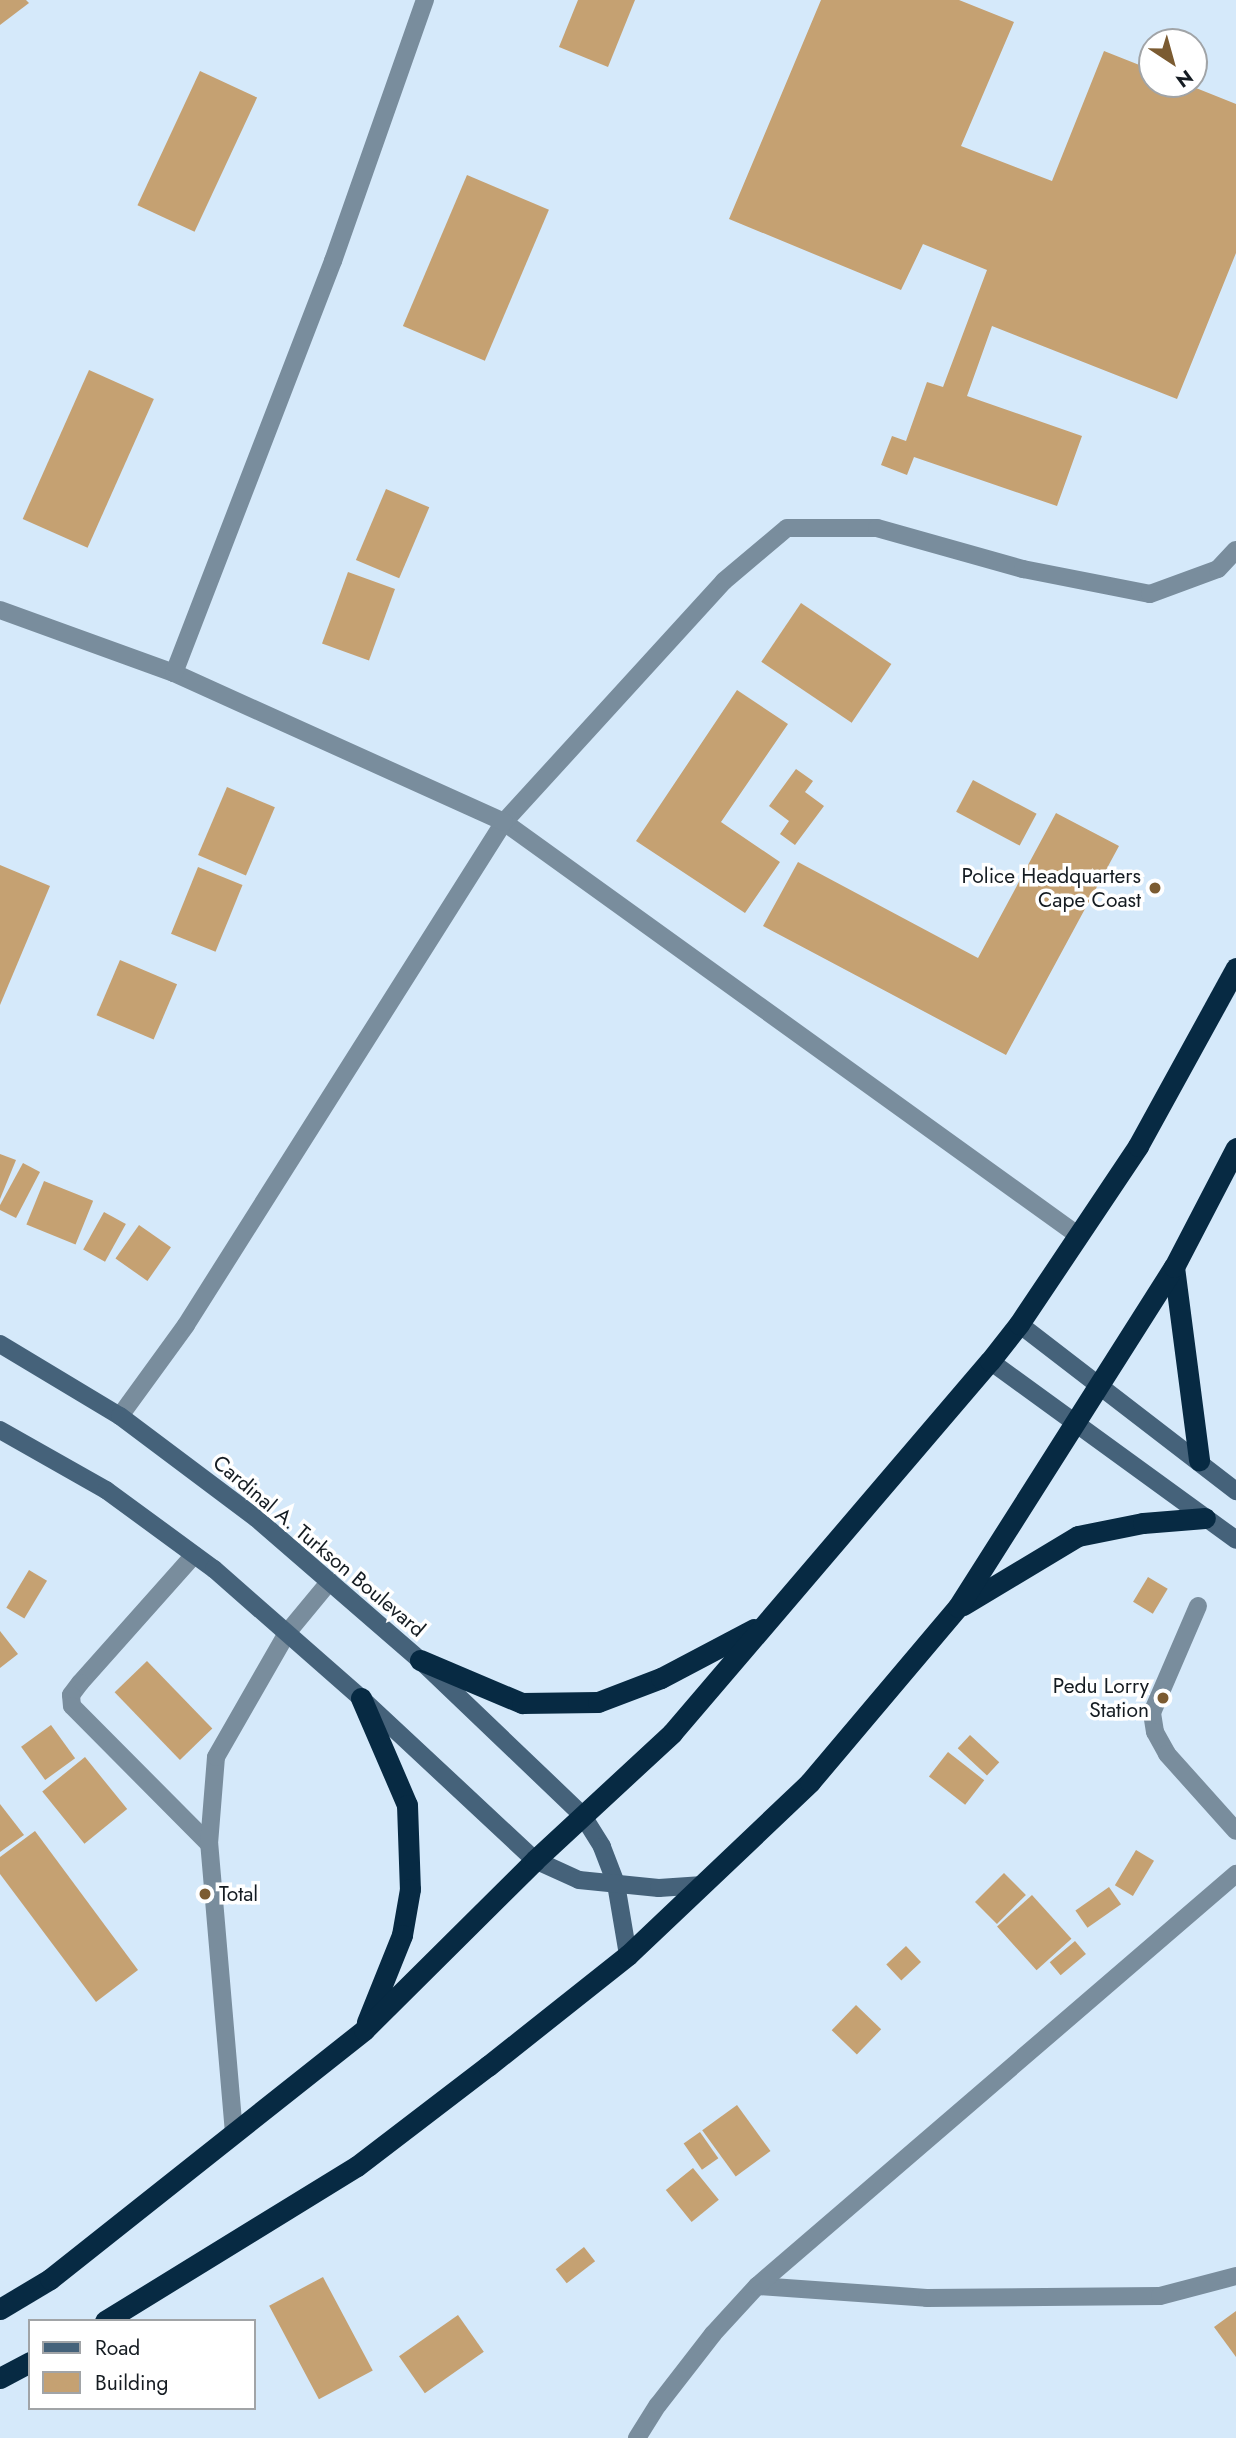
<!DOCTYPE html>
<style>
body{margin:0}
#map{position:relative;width:1236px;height:2438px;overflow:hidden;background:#d5e9fa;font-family:Jost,sans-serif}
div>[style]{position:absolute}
.building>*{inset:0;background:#c5a172;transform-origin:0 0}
.lane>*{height:18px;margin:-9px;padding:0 9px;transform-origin:9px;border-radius:9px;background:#798d9d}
.street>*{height:18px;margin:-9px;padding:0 9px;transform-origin:9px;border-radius:9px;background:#798d9d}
.secondary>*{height:18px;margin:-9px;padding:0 9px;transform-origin:9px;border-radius:9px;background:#45627a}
.highway>*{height:21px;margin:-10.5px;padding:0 10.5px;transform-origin:10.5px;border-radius:10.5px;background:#072a43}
.dots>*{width:19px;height:19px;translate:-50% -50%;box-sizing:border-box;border:4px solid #fff;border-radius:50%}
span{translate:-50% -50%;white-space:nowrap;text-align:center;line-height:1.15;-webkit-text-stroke:7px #fff;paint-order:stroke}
.poi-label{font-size:21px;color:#151c22}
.right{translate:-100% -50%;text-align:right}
.left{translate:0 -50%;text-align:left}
.street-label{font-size:21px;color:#151c22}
.legend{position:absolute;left:28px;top:2319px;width:228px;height:91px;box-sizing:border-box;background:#fff;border:2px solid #a1a4a7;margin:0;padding:9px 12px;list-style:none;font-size:21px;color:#151c22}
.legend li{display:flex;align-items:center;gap:14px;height:35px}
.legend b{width:35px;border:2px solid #a1a4a7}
.north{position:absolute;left:1138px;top:28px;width:70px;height:70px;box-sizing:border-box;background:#fff;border:2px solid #a1a4a7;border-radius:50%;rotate:144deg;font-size:19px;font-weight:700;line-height:28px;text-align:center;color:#151c22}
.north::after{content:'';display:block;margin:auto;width:24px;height:32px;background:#7b5b31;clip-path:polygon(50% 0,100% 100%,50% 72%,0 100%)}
</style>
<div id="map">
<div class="building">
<div style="clip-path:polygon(0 0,26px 0,29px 3px,0 25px)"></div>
<div style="clip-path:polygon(578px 0,635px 0,608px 67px,559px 47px)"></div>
<div style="clip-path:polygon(821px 0,959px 0,1014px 22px,961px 146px,1052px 181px,1104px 51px,1152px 70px,1152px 84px,1186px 84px,1236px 104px,1236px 253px,1177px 399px,992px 326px,967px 396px,1082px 436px,1057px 506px,914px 457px,907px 475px,881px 465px,892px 436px,906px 441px,927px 382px,943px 387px,987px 270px,923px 244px,901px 290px,729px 219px)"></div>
<div style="left:200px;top:71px;width:63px;height:148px;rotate:25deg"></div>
<div style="left:467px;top:175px;width:89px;height:164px;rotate:23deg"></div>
<div style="left:89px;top:370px;width:71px;height:163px;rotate:24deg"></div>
<div style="left:386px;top:489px;width:47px;height:77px;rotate:23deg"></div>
<div style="left:348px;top:572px;width:50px;height:76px;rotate:20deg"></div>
<div style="left:801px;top:603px;width:109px;height:71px;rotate:34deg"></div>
<div style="clip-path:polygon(737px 690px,788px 724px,721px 822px,780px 862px,745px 913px,636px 841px)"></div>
<div style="clip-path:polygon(796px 769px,813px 781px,805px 792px,824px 806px,795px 845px,780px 834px,789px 821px,769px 806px)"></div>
<div style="left:973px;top:780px;width:72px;height:36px;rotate:28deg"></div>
<div style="left:227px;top:787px;width:52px;height:74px;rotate:23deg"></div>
<div style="clip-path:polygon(1056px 813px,1119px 846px,1006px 1055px,763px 926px,798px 862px,978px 958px)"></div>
<div style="clip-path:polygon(0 865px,50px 886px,0 1005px)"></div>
<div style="left:198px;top:867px;width:48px;height:72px;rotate:22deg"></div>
<div style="left:120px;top:960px;width:62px;height:60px;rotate:23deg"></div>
<div style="clip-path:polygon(0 1154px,16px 1160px,0 1199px)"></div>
<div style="clip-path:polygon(23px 1163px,40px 1172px,16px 1218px,0 1210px,0 1205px)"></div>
<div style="left:44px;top:1181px;width:53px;height:47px;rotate:22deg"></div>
<div style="left:104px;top:1212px;width:25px;height:43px;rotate:29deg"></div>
<div style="left:139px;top:1225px;width:39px;height:41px;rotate:35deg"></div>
<div style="left:29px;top:1570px;width:21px;height:44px;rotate:31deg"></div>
<div style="left:1148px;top:1577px;width:23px;height:29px;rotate:31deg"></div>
<div style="clip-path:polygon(0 1631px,18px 1654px,0 1668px)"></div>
<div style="left:147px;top:1661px;width:94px;height:45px;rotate:46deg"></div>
<div style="left:51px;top:1725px;width:41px;height:37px;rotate:54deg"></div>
<div style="left:970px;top:1735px;width:40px;height:18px;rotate:43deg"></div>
<div style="left:948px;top:1752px;width:46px;height:31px;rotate:38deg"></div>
<div style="left:85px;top:1757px;width:67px;height:55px;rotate:51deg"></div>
<div style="clip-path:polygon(0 1804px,24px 1835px,0 1852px)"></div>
<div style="clip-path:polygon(35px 1831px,138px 1970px,96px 2002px,0 1874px,0 1857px)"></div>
<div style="left:1136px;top:1850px;width:21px;height:41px;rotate:31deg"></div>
<div style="left:1004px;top:1873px;width:31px;height:41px;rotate:45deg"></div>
<div style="left:1109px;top:1887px;width:21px;height:41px;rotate:55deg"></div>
<div style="left:1032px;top:1895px;width:59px;height:47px;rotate:48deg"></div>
<div style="left:1075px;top:1941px;width:17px;height:33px;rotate:50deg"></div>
<div style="left:906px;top:1946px;width:22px;height:27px;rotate:47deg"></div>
<div style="left:856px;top:2005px;width:35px;height:35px;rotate:44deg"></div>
<div style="left:737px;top:2105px;width:57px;height:43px;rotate:54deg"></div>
<div style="left:700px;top:2132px;width:32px;height:20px;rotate:55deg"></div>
<div style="left:693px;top:2168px;width:41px;height:35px;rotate:51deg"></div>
<div style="left:584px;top:2247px;width:18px;height:36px;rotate:52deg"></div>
<div style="left:323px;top:2277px;width:106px;height:61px;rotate:62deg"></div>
<div style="clip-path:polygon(1236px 2311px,1236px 2357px,1214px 2327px)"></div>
<div style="left:458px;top:2315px;width:45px;height:72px;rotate:55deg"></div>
</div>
<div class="lane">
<div style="left:194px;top:1555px;width:171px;rotate:131.7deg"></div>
<div style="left:80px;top:1683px;width:15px;rotate:127deg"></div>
<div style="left:71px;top:1695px;width:11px;rotate:85deg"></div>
<div style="left:72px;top:1706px;width:194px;rotate:45.2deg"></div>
<div style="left:1198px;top:1606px;width:116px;rotate:113.3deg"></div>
<div style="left:1152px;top:1713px;width:19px;rotate:81deg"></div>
<div style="left:1155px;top:1732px;width:25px;rotate:61deg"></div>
<div style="left:1167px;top:1754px;width:103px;rotate:48.1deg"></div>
<div style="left:234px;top:2133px;width:290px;rotate:-94.9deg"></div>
<div style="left:209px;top:1844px;width:87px;rotate:-85.4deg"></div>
<div style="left:216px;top:1757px;width:143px;rotate:-60.2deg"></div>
<div style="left:287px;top:1633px;width:67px;rotate:-50.4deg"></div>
</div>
<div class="street">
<div style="left:0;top:610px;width:185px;rotate:19.9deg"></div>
<div style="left:1079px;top:1236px;width:709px;rotate:-144.25deg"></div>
<div style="left:504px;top:822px;width:326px;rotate:-47.6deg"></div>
<div style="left:724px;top:581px;width:82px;rotate:-40.1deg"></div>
<div style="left:787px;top:528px;width:90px"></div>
<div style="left:877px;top:528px;width:152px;rotate:15.7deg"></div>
<div style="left:1023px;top:569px;width:129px;rotate:11.1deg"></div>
<div style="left:1150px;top:594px;width:72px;rotate:-20.2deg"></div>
<div style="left:1218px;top:569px;width:26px;rotate:-47deg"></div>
<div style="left:120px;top:1416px;width:112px;rotate:-54deg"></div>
<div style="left:186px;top:1325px;width:595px;rotate:-57.7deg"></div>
<div style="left:504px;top:822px;width:362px;rotate:-155.7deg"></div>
<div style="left:174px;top:673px;width:442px;rotate:-68.9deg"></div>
<div style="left:333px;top:261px;width:277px;rotate:-70.6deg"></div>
<div style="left:757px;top:2286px;width:170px;rotate:4deg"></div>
<div style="left:927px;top:2298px;width:233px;rotate:-0.5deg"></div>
<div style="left:1160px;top:2296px;width:79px;rotate:-14.7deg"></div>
<div style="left:637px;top:2438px;width:39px;rotate:-58deg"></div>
<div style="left:658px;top:2405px;width:90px;rotate:-52.2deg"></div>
<div style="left:713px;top:2334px;width:65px;rotate:-47.5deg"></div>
<div style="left:757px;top:2286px;width:632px;rotate:-40.7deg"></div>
</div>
<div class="secondary">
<div style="left:1019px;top:1324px;width:274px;rotate:37.6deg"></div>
<div style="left:0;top:1344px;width:140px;rotate:31deg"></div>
<div style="left:120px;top:1416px;width:170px;rotate:36.9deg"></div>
<div style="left:256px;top:1518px;width:217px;rotate:40.9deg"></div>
<div style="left:420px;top:1660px;width:226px;rotate:43.7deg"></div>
<div style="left:583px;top:1816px;width:36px;rotate:58deg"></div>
<div style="left:602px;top:1847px;width:40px;rotate:69deg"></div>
<div style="left:616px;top:1884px;width:72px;rotate:80.4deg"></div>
<div style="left:990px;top:1361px;width:304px;rotate:36deg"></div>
<div style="left:0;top:1430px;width:122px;rotate:29.5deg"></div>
<div style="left:106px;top:1490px;width:134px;rotate:36.2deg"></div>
<div style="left:214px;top:1569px;width:196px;rotate:41.3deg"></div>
<div style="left:361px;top:1698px;width:238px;rotate:43deg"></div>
<div style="left:535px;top:1860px;width:48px;rotate:24.4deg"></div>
<div style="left:579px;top:1880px;width:80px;rotate:5.7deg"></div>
<div style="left:659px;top:1888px;width:44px;rotate:-3.9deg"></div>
</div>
<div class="highway">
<div style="left:1174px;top:1267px;width:195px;rotate:82.6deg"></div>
<div style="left:963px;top:1605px;width:134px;rotate:-31deg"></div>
<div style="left:1078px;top:1536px;width:66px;rotate:-11.3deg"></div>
<div style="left:1143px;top:1523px;width:62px;rotate:-4.6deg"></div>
<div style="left:420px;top:1660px;width:111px;rotate:22.9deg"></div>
<div style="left:522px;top:1703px;width:76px;rotate:-0.8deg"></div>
<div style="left:598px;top:1702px;width:67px;rotate:-20.9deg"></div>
<div style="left:661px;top:1678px;width:105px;rotate:-27.8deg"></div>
<div style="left:361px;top:1698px;width:116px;rotate:66.7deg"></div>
<div style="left:407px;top:1805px;width:84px;rotate:88deg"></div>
<div style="left:410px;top:1889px;width:47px;rotate:99.9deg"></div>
<div style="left:402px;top:1935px;width:94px;rotate:111.9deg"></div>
<div style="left:0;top:2309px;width:58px;rotate:-31deg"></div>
<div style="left:50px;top:2279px;width:401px;rotate:-38.4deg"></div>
<div style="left:364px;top:2030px;width:241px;rotate:-44.8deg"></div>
<div style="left:535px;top:1860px;width:187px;rotate:-42.8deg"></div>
<div style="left:672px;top:1733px;width:489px;rotate:-49.5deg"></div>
<div style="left:990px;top:1361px;width:47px;rotate:-51.9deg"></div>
<div style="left:1019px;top:1324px;width:214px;rotate:-56.2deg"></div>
<div style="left:1138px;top:1146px;width:203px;rotate:-61.2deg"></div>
<div style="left:105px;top:2321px;width:296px;rotate:-31.6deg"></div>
<div style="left:357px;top:2166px;width:165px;rotate:-37.4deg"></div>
<div style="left:488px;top:2066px;width:179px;rotate:-38.4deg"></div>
<div style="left:628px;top:1955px;width:251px;rotate:-43.5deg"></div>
<div style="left:810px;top:1782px;width:229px;rotate:-49.8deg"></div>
<div style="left:958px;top:1607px;width:403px;rotate:-57.6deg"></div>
<div style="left:1174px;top:1267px;width:134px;rotate:-62.5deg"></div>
<div style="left:0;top:2378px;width:34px;rotate:-28deg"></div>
</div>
<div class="dots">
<div style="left:1155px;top:888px;background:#7b5b31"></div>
<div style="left:1163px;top:1698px;background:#7b5b31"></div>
<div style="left:205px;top:1894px;background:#7b5b31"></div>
</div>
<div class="poi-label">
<span class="right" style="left:1141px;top:888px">Police Headquarters<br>Cape Coast</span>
<span class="right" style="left:1149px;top:1698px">Pedu Lorry<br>Station</span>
<span class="left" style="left:219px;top:1894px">Total</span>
</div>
<div class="street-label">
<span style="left:319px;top:1546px;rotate:40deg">Cardinal A. Turkson Boulevard</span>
</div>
<ul class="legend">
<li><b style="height:9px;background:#45627a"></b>Road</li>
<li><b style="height:19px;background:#c5a172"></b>Building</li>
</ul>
<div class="north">N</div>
</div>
